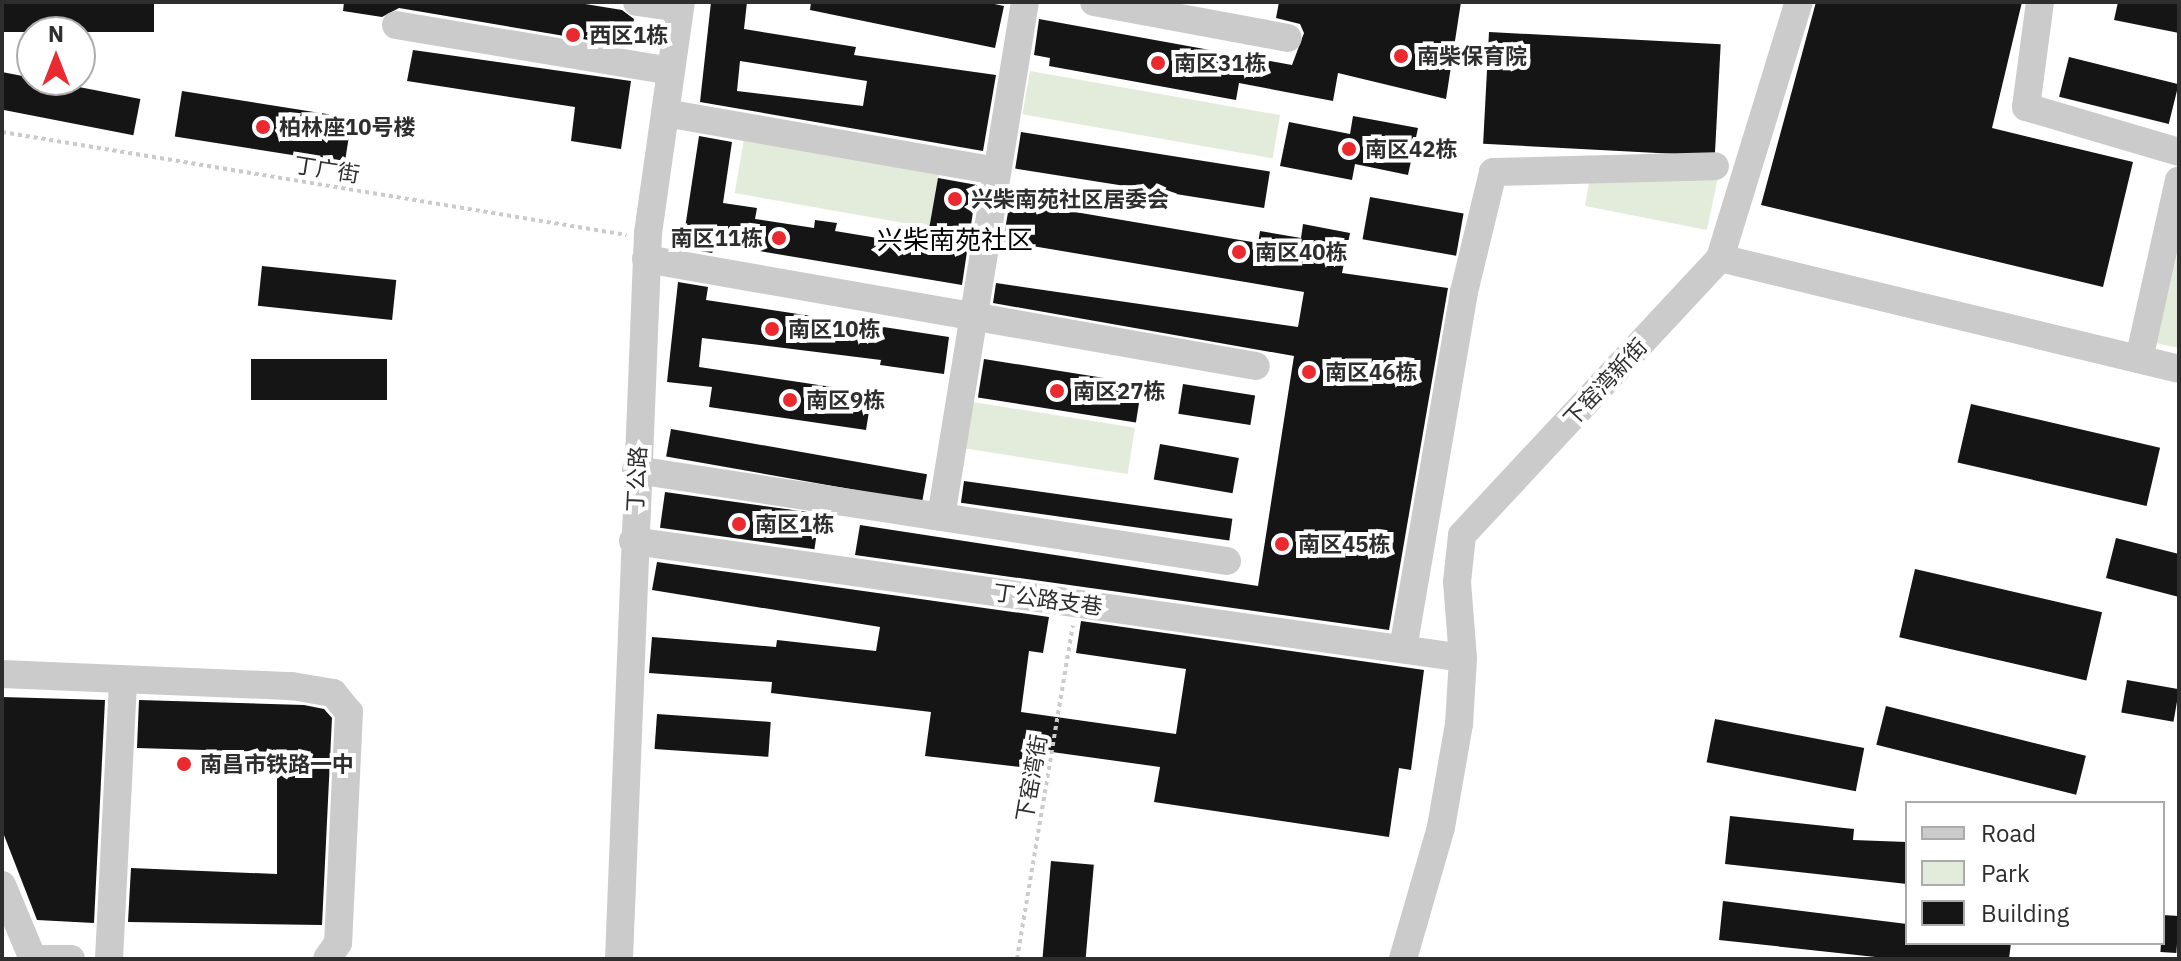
<!DOCTYPE html>
<meta charset="utf-8">
<style>
body{margin:0}
#map{position:relative;width:2181px;height:961px;overflow:hidden;background:#fff;font-family:"IBM Plex Sans","Noto Sans SC",sans-serif}
div>[style]{position:absolute}
.green>*{inset:0;background:#e3ecdb;transform-origin:0 0}
.building>*{inset:0;background:#151515;transform-origin:0 0}
.path>*{height:4px;margin-top:-2px;transform-origin:0;background:repeating-linear-gradient(90deg,#cbcbcb 0 4px,transparent 0 8px)}
.minor>*{height:28px;margin:-14px;padding:0 14px;transform-origin:14px;border-radius:14px;background:#cbcbcb}
.dots>*{width:22px;height:22px;translate:-50% -50%;box-sizing:border-box;border:4px solid #fff;border-radius:50%}
span{translate:-50% -50%;white-space:nowrap;text-align:center;line-height:1.15;-webkit-text-stroke:8px #fff;paint-order:stroke}
.poi-label{font-size:22px;color:#2e2e2e;font-weight:700}
.left{translate:0 -50%;text-align:left}
.right{translate:-100% -50%;text-align:right}
.street-label{font-size:22px;color:#2e2e2e}
.quarter-label{font-size:26px;color:#000}
.frame{position:absolute;inset:0;border:4px solid #2e2e2e;pointer-events:none}
.legend{position:absolute;left:1905px;top:801px;width:260px;height:144px;box-sizing:border-box;background:#fff;border:2px solid #ababab;margin:0;padding:10px 14px;list-style:none;font-size:24px;color:#2e2e2e}
.legend li{display:flex;align-items:center;gap:16px;height:40px}
.legend b{width:40px;border:2px solid #ababab}
.north{position:absolute;left:16px;top:16px;width:80px;height:80px;box-sizing:border-box;background:#fff;border:2px solid #ababab;border-radius:50%;rotate:0deg;font-size:22px;font-weight:700;line-height:32px;text-align:center;color:#2e2e2e}
.north::after{content:'';display:block;margin:auto;width:28px;height:36px;background:#ea2a2f;clip-path:polygon(50% 0,100% 100%,50% 72%,0 100%)}
</style>
<div id="map">
<div class="green">
<div style="left:1030px;top:71px;width:254px;height:44px;rotate:10deg"></div>
<div style="left:745px;top:134px;width:198px;height:60px;rotate:10deg"></div>
<div style="clip-path:polygon(1718px 177px,1707px 230px,1585px 206px,1589px 183px)"></div>
<div style="clip-path:polygon(2179px 247px,2179px 348px,2156px 343px)"></div>
<div style="left:973px;top:402px;width:164px;height:47px;rotate:9deg"></div>
</div>
<div class="building">
<div style="left:2px;top:2px;width:152px;height:30px"></div>
<div style="clip-path:polygon(344px 2px,573px 2px,622px 10px,634px 19px,630px 47px,399px 8px,382px 17px,343px 11px)"></div>
<div style="clip-path:polygon(evenodd,711px 2px,747px 2px,744px 29px,856px 47px,854px 55px,996px 75px,983px 151px,700px 102px,711px 2px,740px 61px,867px 81px,863px 106px,737px 91px,740px 61px)"></div>
<div style="clip-path:polygon(811px 2px,985px 2px,1004px 6px,995px 48px,810px 10px)"></div>
<div style="clip-path:polygon(1279px 2px,1461px 2px,1446px 99px,1338px 73px,1333px 101px,1239px 83px,1236px 100px,1049px 66px,1050px 58px,1034px 55px,1039px 19px,1292px 65px,1304px 33px,1300px 24px,1276px 18px)"></div>
<div style="clip-path:polygon(1816px 2px,2022px 2px,1992px 128px,2133px 162px,2103px 287px,1761px 205px)"></div>
<div style="clip-path:polygon(2118px 2px,2179px 2px,2179px 33px,2114px 20px)"></div>
<div style="left:1489px;top:32px;width:232px;height:112px;rotate:3deg"></div>
<div style="clip-path:polygon(413px 50px,631px 81px,621px 149px,571px 141px,575px 107px,407px 81px)"></div>
<div style="left:2069px;top:57px;width:113px;height:41px;rotate:14deg"></div>
<div style="left:2px;top:72px;width:141px;height:37px;rotate:11deg"></div>
<div style="left:182px;top:91px;width:172px;height:46px;rotate:9deg"></div>
<div style="clip-path:polygon(1353px 116px,1418px 128px,1408px 175px,1355px 164px,1352px 180px,1280px 166px,1289px 122px,1350px 134px)"></div>
<div style="left:1021px;top:132px;width:252px;height:37px;rotate:9deg"></div>
<div style="clip-path:polygon(699px 136px,732px 142px,723px 203px,757px 208px,755px 219px,814px 228px,815px 220px,837px 223px,835px 231px,926px 246px,938px 178px,977px 185px,962px 285px,717px 244px,712px 253px,682px 248px)"></div>
<div style="left:1370px;top:197px;width:95px;height:43px;rotate:10deg"></div>
<div style="clip-path:polygon(1010px 201px,1258px 243px,1260px 231px,1301px 238px,1303px 224px,1350px 233px,1342px 273px,1448px 288px,1389px 630px,855px 555px,860px 525px,1258px 586px,1294px 356px,993px 303px,996px 283px,1298px 327px,1304px 292px,1003px 241px)"></div>
<div style="left:262px;top:266px;width:135px;height:40px;rotate:6deg"></div>
<div style="clip-path:polygon(678px 282px,708px 287px,706px 300px,949px 337px,944px 374px,880px 365px,881px 360px,702px 338px,699px 367px,872px 393px,866px 430px,709px 407px,712px 387px,667px 382px)"></div>
<div style="left:251px;top:359px;width:136px;height:41px"></div>
<div style="left:984px;top:359px;width:160px;height:39px;rotate:9deg"></div>
<div style="left:1183px;top:384px;width:73px;height:30px;rotate:9deg"></div>
<div style="left:1971px;top:404px;width:194px;height:60px;rotate:13deg"></div>
<div style="left:671px;top:429px;width:260px;height:28px;rotate:10deg"></div>
<div style="left:1160px;top:444px;width:80px;height:36px;rotate:10deg"></div>
<div style="left:964px;top:481px;width:271px;height:22px;rotate:8deg"></div>
<div style="left:665px;top:492px;width:156px;height:36px;rotate:8deg"></div>
<div style="clip-path:polygon(2116px 538px,2179px 554px,2179px 597px,2106px 578px)"></div>
<div style="clip-path:polygon(657px 562px,1049px 617px,1043px 653px,1029px 651px,1021px 712px,1176px 734px,1186px 669px,1076px 653px,1081px 621px,1424px 670px,1411px 770px,1399px 768px,1389px 837px,1154px 802px,1160px 767px,1023px 748px,1021px 767px,925px 756px,931px 712px,771px 693px,772px 682px,649px 673px,652px 637px,776px 647px,777px 640px,876px 651px,880px 627px,652px 590px)"></div>
<div style="left:1915px;top:569px;width:192px;height:70px;rotate:13deg"></div>
<div style="left:2127px;top:680px;width:53px;height:33px;rotate:10deg"></div>
<div style="clip-path:polygon(2px 697px,105px 700px,94px 923px,37px 920px,2px 830px)"></div>
<div style="clip-path:polygon(139px 700px,304px 705px,324px 709px,332px 718px,322px 925px,128px 922px,131px 868px,277px 874px,277px 752px,137px 748px)"></div>
<div style="left:1886px;top:706px;width:206px;height:40px;rotate:14deg"></div>
<div style="left:657px;top:714px;width:114px;height:35px;rotate:4deg"></div>
<div style="left:1715px;top:719px;width:152px;height:44px;rotate:11deg"></div>
<div style="clip-path:polygon(1730px 816px,1854px 829px,1853px 840px,1907px 842px,1907px 884px,1725px 864px)"></div>
<div style="left:1051px;top:861px;width:43px;height:98px;rotate:5deg"></div>
<div style="clip-path:polygon(1723px 901px,1907px 924px,1907px 943px,2011px 943px,2009px 959px,1894px 959px,1719px 940px)"></div>
<div style="left:2163px;top:915px;width:16px;height:37px;rotate:4deg"></div>
</div>
<div class="path">
<div style="left:2px;top:132px;width:633px;rotate:9.36deg"></div>
<div style="left:1017px;top:959px;width:338px;rotate:-80.5deg"></div>
</div>
<div class="minor">
<div style="left:637px;top:2px;width:43px;rotate:7.9deg"></div>
<div style="left:1094px;top:2px;width:197px;rotate:10.5deg"></div>
<div style="left:2040px;top:2px;width:106px;rotate:97.6deg"></div>
<div style="left:2026px;top:107px;width:159px;rotate:16.4deg"></div>
<div style="left:396px;top:25px;width:279px;rotate:9.5deg"></div>
<div style="left:665px;top:113px;width:337px;rotate:9.9deg"></div>
<div style="left:1720px;top:258px;width:268px;rotate:-72.9deg"></div>
<div style="left:646px;top:259px;width:619px;rotate:9.95deg"></div>
<div style="left:2139px;top:359px;width:183px;rotate:-77.4deg"></div>
<div style="left:636px;top:470px;width:598px;rotate:8.75deg"></div>
<div style="left:941px;top:517px;width:522px;rotate:-80.74deg"></div>
<div style="left:633px;top:541px;width:838px;rotate:8.02deg"></div>
<div style="left:1403px;top:649px;width:362px;rotate:-80.3deg"></div>
<div style="left:1464px;top:292px;width:123px;rotate:-76.4deg"></div>
<div style="left:1493px;top:172px;width:222px;rotate:-1.5deg"></div>
<div style="left:2px;top:674px;width:290px;rotate:2.4deg"></div>
<div style="left:292px;top:686px;width:42px;rotate:9.7deg"></div>
<div style="left:333px;top:693px;width:25px;rotate:50deg"></div>
<div style="left:349px;top:712px;width:231px;rotate:92.7deg"></div>
<div style="left:338px;top:943px;width:19px;rotate:125deg"></div>
<div style="left:2px;top:885px;width:80px;rotate:67.3deg"></div>
<div style="left:38px;top:959px;width:33px"></div>
<div style="left:109px;top:959px;width:280px;rotate:-87.1deg"></div>
<div style="left:619px;top:959px;width:727px;rotate:-87.71deg"></div>
<div style="left:648px;top:233px;width:233px;rotate:-81.9deg"></div>
<div style="left:1403px;top:959px;width:137px;rotate:-73.9deg"></div>
<div style="left:1441px;top:827px;width:105px;rotate:-80.1deg"></div>
<div style="left:1459px;top:724px;width:66px;rotate:-86.5deg"></div>
<div style="left:1463px;top:658px;width:76px;rotate:-94.5deg"></div>
<div style="left:1457px;top:582px;width:47px;rotate:-83.9deg"></div>
<div style="left:1462px;top:535px;width:379px;rotate:-47deg"></div>
<div style="left:1720px;top:258px;width:472px;rotate:13.6deg"></div>
</div>
<div class="dots">
<div style="left:573px;top:35px;background:#ea2a2f"></div>
<div style="left:1401px;top:56px;background:#ea2a2f"></div>
<div style="left:1158px;top:63px;background:#ea2a2f"></div>
<div style="left:263px;top:127px;background:#ea2a2f"></div>
<div style="left:1349px;top:149px;background:#ea2a2f"></div>
<div style="left:955px;top:199px;background:#ea2a2f"></div>
<div style="left:779px;top:238px;background:#ea2a2f"></div>
<div style="left:1239px;top:252px;background:#ea2a2f"></div>
<div style="left:772px;top:329px;background:#ea2a2f"></div>
<div style="left:1309px;top:372px;background:#ea2a2f"></div>
<div style="left:1057px;top:391px;background:#ea2a2f"></div>
<div style="left:790px;top:400px;background:#ea2a2f"></div>
<div style="left:739px;top:524px;background:#ea2a2f"></div>
<div style="left:1282px;top:544px;background:#ea2a2f"></div>
<div style="left:184px;top:764px;background:#ea2a2f"></div>
</div>
<div class="poi-label">
<span class="left" style="left:589px;top:35px">西区1栋</span>
<span class="left" style="left:1417px;top:56px">南柴保育院</span>
<span class="left" style="left:1174px;top:63px">南区31栋</span>
<span class="left" style="left:279px;top:127px">柏林座10号楼</span>
<span class="left" style="left:1365px;top:149px">南区42栋</span>
<span class="left" style="left:971px;top:199px">兴柴南苑社区居委会</span>
<span class="right" style="left:763px;top:238px">南区11栋</span>
<span class="left" style="left:1255px;top:252px">南区40栋</span>
<span class="left" style="left:788px;top:329px">南区10栋</span>
<span class="left" style="left:1325px;top:372px">南区46栋</span>
<span class="left" style="left:1073px;top:391px">南区27栋</span>
<span class="left" style="left:806px;top:400px">南区9栋</span>
<span class="left" style="left:755px;top:524px">南区1栋</span>
<span class="left" style="left:1298px;top:544px">南区45栋</span>
<span class="left" style="left:200px;top:764px">南昌市铁路一中</span>
</div>
<div class="street-label">
<span style="left:327px;top:169px;rotate:9deg">丁广街</span>
<span style="left:1605px;top:382px;rotate:-47deg">下窑湾新街</span>
<span style="left:636px;top:479px;rotate:-87deg">丁公路</span>
<span style="left:1048px;top:599px;rotate:8deg">丁公路支巷</span>
<span style="left:1031px;top:778px;rotate:-80deg">下窑湾街</span>
</div>
<div class="quarter-label">
<span style="left:955px;top:240px">兴柴南苑社区</span>
</div>
<div class="frame"></div>
<ul class="legend">
<li><b style="height:10px;background:#cbcbcb"></b>Road</li>
<li><b style="height:22px;background:#e3ecdb"></b>Park</li>
<li><b style="height:22px;background:#151515"></b>Building</li>
</ul>
<div class="north">N</div>
</div>
